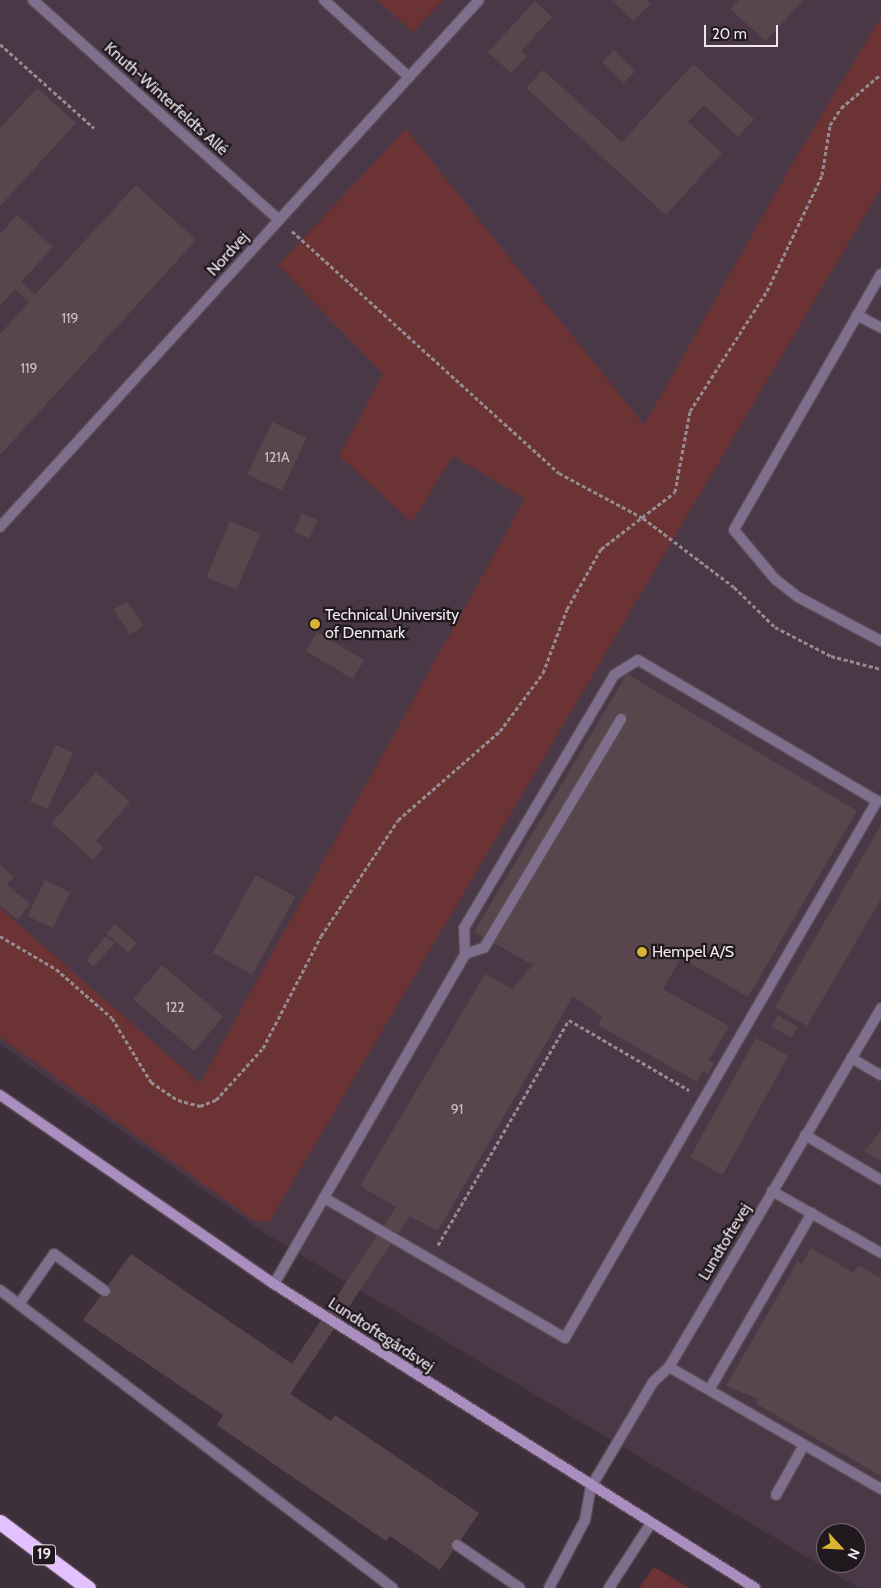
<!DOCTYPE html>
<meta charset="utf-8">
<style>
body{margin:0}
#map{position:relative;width:881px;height:1588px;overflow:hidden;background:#3d303a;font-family:Cabin,sans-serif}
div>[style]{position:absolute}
.built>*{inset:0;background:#4a3846}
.green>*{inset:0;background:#6c3334}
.building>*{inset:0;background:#58464c;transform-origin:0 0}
.path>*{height:3px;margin-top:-1.5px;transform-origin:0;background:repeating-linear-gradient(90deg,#968b93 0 4px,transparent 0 6.5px)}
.roads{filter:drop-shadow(1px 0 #5a4d57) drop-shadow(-1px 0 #5a4d57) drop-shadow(0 1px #5a4d57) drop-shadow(0 -1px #5a4d57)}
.lane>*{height:10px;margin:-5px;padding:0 5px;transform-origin:5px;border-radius:5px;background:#7f6f8d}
.street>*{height:10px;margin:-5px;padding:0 5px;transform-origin:5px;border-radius:5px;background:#7f6f8d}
.secondary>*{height:10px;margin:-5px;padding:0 5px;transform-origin:5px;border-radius:5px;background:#a98ebf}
.highway>*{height:15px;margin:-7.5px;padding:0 7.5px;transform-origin:7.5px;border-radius:7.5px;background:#e3c1fe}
.dots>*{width:14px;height:14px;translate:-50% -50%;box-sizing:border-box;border:2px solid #201a1f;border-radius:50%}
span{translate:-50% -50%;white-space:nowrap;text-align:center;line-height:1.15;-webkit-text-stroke:4.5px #201a1f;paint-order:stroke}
.number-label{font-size:14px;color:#cac0c6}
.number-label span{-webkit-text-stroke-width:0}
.shield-label span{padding:1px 4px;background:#201a1f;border:1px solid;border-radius:4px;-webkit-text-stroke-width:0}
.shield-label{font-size:15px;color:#f0e8ee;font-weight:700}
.street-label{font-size:16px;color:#f0e8ee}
.poi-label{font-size:16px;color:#f0e8ee}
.left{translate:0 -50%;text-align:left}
.north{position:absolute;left:816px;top:1523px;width:50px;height:50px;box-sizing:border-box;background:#201a1f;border:1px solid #736c72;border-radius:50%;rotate:115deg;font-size:14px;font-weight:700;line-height:20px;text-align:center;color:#f0e8ee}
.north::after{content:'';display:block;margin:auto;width:18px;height:22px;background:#dab333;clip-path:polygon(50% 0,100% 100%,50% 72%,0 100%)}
.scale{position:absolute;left:704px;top:25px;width:74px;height:22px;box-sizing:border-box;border:2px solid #f0e8ee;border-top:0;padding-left:6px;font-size:15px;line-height:18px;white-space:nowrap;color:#f0e8ee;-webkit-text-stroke:4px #201a1f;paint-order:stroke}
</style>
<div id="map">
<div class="built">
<div style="clip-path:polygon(evenodd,0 0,881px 0,881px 1588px,859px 1588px,266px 1234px,0 1044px,0 0,826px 1533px,856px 1533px,856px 1563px,826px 1563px,826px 1533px)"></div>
</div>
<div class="green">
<div style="clip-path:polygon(377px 0,443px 0,413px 32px)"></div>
<div style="clip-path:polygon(881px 17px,881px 188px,269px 1222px,253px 1220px,0 1037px,0 908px,200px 1083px,525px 499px,453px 456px,412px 522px,339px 456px,383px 374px,278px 265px,406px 129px,644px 425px,798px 154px)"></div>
<div style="clip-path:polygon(654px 1567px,689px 1588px,639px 1588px)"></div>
</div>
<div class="building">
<div style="clip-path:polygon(611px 0,647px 0,651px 3px,634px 21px)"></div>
<div style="clip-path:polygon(739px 0,803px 0,766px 41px,730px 9px)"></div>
<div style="clip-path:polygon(535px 1px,552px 17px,521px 51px,527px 56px,511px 73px,488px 52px)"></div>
<div style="left:614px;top:50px;width:30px;height:17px;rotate:44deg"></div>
<div style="clip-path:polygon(693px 64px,754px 119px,738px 137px,704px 105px,688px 122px,722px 153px,666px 215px,526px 88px,543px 70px,622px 142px)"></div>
<div style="clip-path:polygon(37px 88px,76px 123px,0 206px,0 128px)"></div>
<div style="clip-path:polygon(136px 185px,196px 240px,0 455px,0 334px,29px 302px,15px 289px,0 306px,0 234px,17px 215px,53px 247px,21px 282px,35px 295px)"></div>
<div style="left:272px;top:422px;width:38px;height:58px;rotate:25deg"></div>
<div style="left:302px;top:513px;width:17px;height:20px;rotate:24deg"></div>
<div style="left:230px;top:521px;width:33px;height:61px;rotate:23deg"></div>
<div style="left:127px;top:601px;width:30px;height:16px;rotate:57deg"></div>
<div style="left:317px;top:632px;width:55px;height:22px;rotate:31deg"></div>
<div style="clip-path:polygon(627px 674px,857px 811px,748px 997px,681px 958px,663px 989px,729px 1026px,709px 1060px,714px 1063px,708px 1074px,703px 1071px,697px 1082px,598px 1025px,602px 1017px,573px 996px,438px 1231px,410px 1216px,290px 1394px,331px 1421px,335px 1415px,479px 1513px,440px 1570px,390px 1536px,386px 1541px,217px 1425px,223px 1415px,83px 1320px,131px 1254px,292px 1364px,396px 1207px,360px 1186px,485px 974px,512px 989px,533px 965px,474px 932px)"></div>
<div style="left:56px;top:745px;width:19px;height:62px;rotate:25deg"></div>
<div style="clip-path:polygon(96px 772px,130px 802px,96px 841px,103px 848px,93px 860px,52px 823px)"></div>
<div style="clip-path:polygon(881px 825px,881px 899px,807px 1026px,775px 1007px)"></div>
<div style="clip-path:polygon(0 865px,14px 877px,7px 885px,30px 904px,18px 920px,0 905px)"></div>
<div style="left:256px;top:875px;width:45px;height:89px;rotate:29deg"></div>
<div style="left:45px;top:880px;width:28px;height:40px;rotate:26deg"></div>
<div style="left:115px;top:924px;width:29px;height:13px;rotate:41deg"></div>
<div style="clip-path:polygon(106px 936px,115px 943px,93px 967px,86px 960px)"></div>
<div style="left:162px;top:965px;width:80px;height:45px;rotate:40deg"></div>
<div style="left:778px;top:1015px;width:23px;height:13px;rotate:31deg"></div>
<div style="left:756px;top:1038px;width:37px;height:136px;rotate:29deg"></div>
<div style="clip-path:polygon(881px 1131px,881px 1161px,864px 1151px)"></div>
<div style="clip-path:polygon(811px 1248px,854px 1273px,858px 1265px,881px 1278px,881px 1476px,757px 1404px,759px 1399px,726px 1386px,798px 1261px,802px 1264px)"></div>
</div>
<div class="path">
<div style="left:0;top:44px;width:126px;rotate:41.8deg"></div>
<div style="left:292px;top:231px;width:360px;rotate:42.2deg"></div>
<div style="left:559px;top:473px;width:95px;rotate:28.2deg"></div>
<div style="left:643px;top:518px;width:114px;rotate:37.2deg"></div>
<div style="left:734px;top:587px;width:57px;rotate:44.3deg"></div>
<div style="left:775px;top:627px;width:63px;rotate:27.4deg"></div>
<div style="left:831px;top:656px;width:52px;rotate:14.6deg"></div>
<div style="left:0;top:936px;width:65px;rotate:30.5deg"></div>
<div style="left:56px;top:969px;width:74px;rotate:41.2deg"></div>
<div style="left:112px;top:1018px;width:75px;rotate:58.6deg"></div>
<div style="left:151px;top:1082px;width:32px;rotate:34deg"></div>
<div style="left:178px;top:1100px;width:23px;rotate:15deg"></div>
<div style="left:200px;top:1106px;width:17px;rotate:-21deg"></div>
<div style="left:216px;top:1100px;width:70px;rotate:-47.9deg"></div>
<div style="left:263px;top:1048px;width:126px;rotate:-62.6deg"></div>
<div style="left:321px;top:936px;width:139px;rotate:-56.4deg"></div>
<div style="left:398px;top:820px;width:135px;rotate:-41.1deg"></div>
<div style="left:500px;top:731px;width:72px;rotate:-53.4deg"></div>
<div style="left:543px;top:673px;width:68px;rotate:-69.4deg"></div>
<div style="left:567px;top:609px;width:69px;rotate:-60.5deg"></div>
<div style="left:601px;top:549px;width:93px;rotate:-37.6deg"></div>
<div style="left:675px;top:492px;width:82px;rotate:-79.5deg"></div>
<div style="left:690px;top:411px;width:143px;rotate:-57.3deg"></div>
<div style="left:767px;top:291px;width:128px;rotate:-64.6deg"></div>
<div style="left:822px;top:175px;width:51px;rotate:-80.9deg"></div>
<div style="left:830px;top:125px;width:20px;rotate:-57deg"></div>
<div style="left:841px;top:108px;width:52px;rotate:-40.4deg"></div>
<div style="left:438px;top:1245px;width:260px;rotate:-59.8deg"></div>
<div style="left:569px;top:1020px;width:139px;rotate:30.3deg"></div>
</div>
<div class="roads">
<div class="lane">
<div style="left:33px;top:0;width:330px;rotate:41.8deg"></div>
<div style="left:881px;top:274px;width:295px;rotate:119.9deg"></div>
<div style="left:734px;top:530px;width:64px;rotate:50.1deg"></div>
<div style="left:775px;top:579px;width:29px;rotate:38deg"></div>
<div style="left:798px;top:597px;width:94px;rotate:27.9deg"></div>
<div style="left:857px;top:315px;width:27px;rotate:28deg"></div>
<div style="left:465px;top:954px;width:20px;rotate:-18deg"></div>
<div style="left:484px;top:948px;width:267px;rotate:-59.1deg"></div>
<div style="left:851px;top:1058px;width:34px;rotate:30deg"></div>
<div style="left:805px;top:1135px;width:88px;rotate:30.6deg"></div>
<div style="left:772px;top:1191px;width:125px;rotate:29.6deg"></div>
<div style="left:274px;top:1284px;width:381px;rotate:-59.9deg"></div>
<div style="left:465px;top:954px;width:26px;rotate:-92deg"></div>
<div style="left:464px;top:928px;width:294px;rotate:-59.3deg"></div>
<div style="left:614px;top:675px;width:28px;rotate:-32deg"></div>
<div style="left:638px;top:660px;width:277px;rotate:30.5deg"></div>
<div style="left:877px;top:801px;width:621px;rotate:120.16deg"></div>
<div style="left:565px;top:1338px;width:279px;rotate:-149.8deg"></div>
<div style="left:0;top:1290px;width:493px;rotate:37.2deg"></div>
<div style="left:19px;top:1304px;width:61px;rotate:-55deg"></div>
<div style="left:54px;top:1254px;width:63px;rotate:36deg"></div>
<div style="left:669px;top:1367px;width:245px;rotate:29.9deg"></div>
<div style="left:709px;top:1390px;width:205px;rotate:-59.8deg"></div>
<div style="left:776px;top:1495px;width:57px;rotate:-60.8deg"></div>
<div style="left:457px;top:1545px;width:76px;rotate:34.3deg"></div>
<div style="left:549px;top:1588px;width:77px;rotate:-62.1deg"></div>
<div style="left:585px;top:1520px;width:34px;rotate:-80deg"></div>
<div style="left:609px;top:1588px;width:77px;rotate:-57.1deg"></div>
</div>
<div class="street">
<div style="left:324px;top:0;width:115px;rotate:42.2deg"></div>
<div style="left:0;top:527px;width:712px;rotate:-47.73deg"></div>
<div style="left:591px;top:1487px;width:122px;rotate:-59.4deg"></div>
<div style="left:653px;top:1382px;width:22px;rotate:-43deg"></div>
<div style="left:669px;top:1367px;width:417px;rotate:-59.4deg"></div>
</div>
<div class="secondary">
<div style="left:0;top:1095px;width:333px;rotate:34.6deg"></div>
<div style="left:274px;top:1284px;width:569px;rotate:32.29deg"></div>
</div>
<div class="highway">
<div style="left:0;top:1522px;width:110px;rotate:36.9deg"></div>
</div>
</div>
<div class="dots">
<div style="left:315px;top:624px;background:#dab333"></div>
<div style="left:642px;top:952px;background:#dab333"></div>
</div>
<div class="number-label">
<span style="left:70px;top:318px">119</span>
<span style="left:29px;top:368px">119</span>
<span style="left:277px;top:457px">121A</span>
<span style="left:175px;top:1007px">122</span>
<span style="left:457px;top:1109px">91</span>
</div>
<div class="shield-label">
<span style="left:44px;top:1555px">19</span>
</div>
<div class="street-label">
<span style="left:166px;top:99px;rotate:42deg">Knuth-Winterfeldts Allé</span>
<span style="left:228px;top:254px;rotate:-48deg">Nordvej</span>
<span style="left:725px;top:1242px;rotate:-59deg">Lundtoftevej</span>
<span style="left:381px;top:1335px;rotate:33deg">Lundtoftegårdsvej</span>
</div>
<div class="poi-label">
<span class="left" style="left:325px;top:624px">Technical University<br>of Denmark</span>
<span class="left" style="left:652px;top:952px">Hempel A/S</span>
</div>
<div class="north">N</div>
<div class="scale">20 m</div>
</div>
